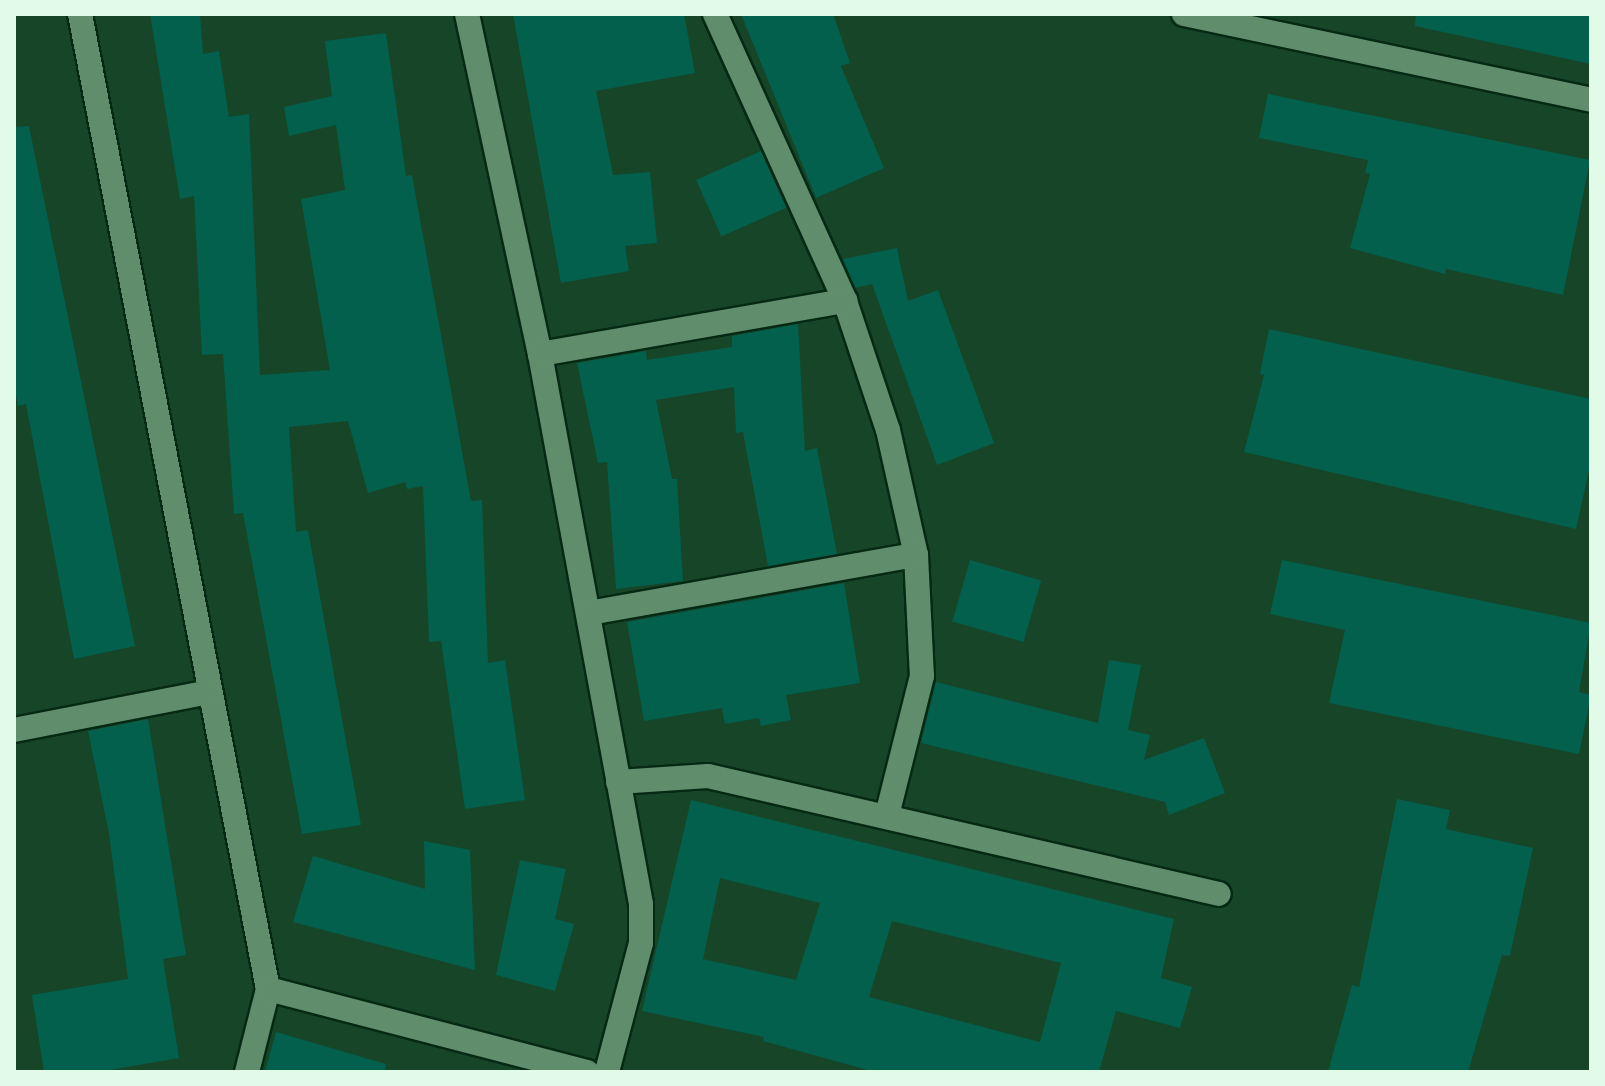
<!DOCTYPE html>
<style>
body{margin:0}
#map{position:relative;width:1605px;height:1086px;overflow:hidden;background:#174528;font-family:"DM Sans",sans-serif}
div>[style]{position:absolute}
.building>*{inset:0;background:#02604d;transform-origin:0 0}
.roads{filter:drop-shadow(2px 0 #062914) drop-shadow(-2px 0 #062914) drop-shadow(0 2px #062914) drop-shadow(0 -2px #062914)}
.minor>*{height:24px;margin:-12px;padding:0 12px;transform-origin:12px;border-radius:12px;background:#608e6d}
span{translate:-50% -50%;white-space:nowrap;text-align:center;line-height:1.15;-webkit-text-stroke:8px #174528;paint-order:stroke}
.frame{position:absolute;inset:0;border:16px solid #e2fbe8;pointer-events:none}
</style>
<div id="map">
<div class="building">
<div style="clip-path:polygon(150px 14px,200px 14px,203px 54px,219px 51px,229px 117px,249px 114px,260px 375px,330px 370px,301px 199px,345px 190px,336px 125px,289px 136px,284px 107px,332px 96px,325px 41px,386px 33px,406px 176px,412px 175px,471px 501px,482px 500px,488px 663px,505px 660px,525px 800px,465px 809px,441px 641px,429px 642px,423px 486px,407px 489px,405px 482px,368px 493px,348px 421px,289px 427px,296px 532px,308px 530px,361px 825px,302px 834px,243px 513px,234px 514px,223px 354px,202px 355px,194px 196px,180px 199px)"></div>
<div style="clip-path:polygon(513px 14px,684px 14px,695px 73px,596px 91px,613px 175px,650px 172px,657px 243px,625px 246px,629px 271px,561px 283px)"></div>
<div style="clip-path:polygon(741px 14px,833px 14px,850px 63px,841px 66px,884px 168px,816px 198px)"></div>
<div style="clip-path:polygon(1416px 14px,1591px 14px,1591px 64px,1415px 26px)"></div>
<div style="clip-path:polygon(1268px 94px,1590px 160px,1563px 295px,1446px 269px,1445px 274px,1350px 248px,1370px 174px,1365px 173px,1368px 160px,1259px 138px)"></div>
<div style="clip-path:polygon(29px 126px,135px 646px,74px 659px,26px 404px,18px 406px,14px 386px,14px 127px)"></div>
<div style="left:761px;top:151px;width:62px;height:71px;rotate:66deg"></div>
<div style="clip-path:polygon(897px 248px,908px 301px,938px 290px,994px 443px,937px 465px,872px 284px,855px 288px,843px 259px)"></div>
<div style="clip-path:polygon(798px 324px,805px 451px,817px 448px,837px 554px,768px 566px,743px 432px,736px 433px,734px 387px,656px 400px,672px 479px,677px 479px,683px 581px,616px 589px,607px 462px,598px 463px,577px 363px,646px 351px,647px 360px,732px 347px,732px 336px)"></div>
<div style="clip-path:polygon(1269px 329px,1591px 399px,1591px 461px,1576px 529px,1244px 452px,1264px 375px,1260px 374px)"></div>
<div style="left:970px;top:560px;width:74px;height:64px;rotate:16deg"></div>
<div style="clip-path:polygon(1282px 560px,1591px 623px,1579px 692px,1591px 695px,1579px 754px,1329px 703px,1345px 630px,1270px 614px)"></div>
<div style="clip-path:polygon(844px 583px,860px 683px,786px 695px,791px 720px,761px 726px,759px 718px,725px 724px,722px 708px,644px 721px,627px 622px)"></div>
<div style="clip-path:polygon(1109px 660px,1141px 665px,1128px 730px,1150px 735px,1144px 760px,1204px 738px,1225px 793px,1169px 815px,1165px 802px,921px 743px,936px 682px,1098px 723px)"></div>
<div style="clip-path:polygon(148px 719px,186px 955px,163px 959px,179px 1058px,98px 1072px,44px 1072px,32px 995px,128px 979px,109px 833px,88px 731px)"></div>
<div style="clip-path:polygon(1397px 799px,1450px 810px,1446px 829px,1533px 848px,1510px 956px,1502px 955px,1468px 1072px,1328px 1072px,1352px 985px,1359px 987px)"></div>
<div style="clip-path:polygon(evenodd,691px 800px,1174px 919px,1161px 978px,1192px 987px,1180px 1028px,1116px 1011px,1099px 1072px,875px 1072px,763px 1041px,764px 1037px,642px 1011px,691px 800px,720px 878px,820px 903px,796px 980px,703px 959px,720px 878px,691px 800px,892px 921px,1061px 963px,1040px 1042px,869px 997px,892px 921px)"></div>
<div style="clip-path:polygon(424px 841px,470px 850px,475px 970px,293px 922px,313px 856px,425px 889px)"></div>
<div style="clip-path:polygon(520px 860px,566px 869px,555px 919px,574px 924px,555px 991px,496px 975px)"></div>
<div style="clip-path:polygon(276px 1032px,386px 1064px,385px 1072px,265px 1072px)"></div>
</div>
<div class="roads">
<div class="minor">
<div style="left:80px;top:14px;width:993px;rotate:79.09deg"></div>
<div style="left:268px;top:989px;width:86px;rotate:104.2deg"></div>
<div style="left:467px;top:14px;width:348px;rotate:77.9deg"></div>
<div style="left:540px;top:354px;width:559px;rotate:79.59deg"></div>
<div style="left:641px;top:904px;width:39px;rotate:90deg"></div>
<div style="left:641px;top:943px;width:133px;rotate:104.8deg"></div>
<div style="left:715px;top:14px;width:315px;rotate:65.6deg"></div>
<div style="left:845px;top:301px;width:136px;rotate:71.6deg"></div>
<div style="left:888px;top:430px;width:128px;rotate:77.4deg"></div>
<div style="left:916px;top:555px;width:121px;rotate:87.2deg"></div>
<div style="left:922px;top:676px;width:143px;rotate:104.1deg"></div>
<div style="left:1184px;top:14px;width:416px;rotate:11.9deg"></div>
<div style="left:540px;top:354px;width:310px;rotate:-9.9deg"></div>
<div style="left:589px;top:613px;width:332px;rotate:-10.1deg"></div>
<div style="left:14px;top:730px;width:200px;rotate:-11deg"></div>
<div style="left:618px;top:782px;width:90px;rotate:-3.8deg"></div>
<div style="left:708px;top:776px;width:524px;rotate:13deg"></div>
<div style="left:268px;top:989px;width:330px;rotate:14.6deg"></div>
</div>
</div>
<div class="frame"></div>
</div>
